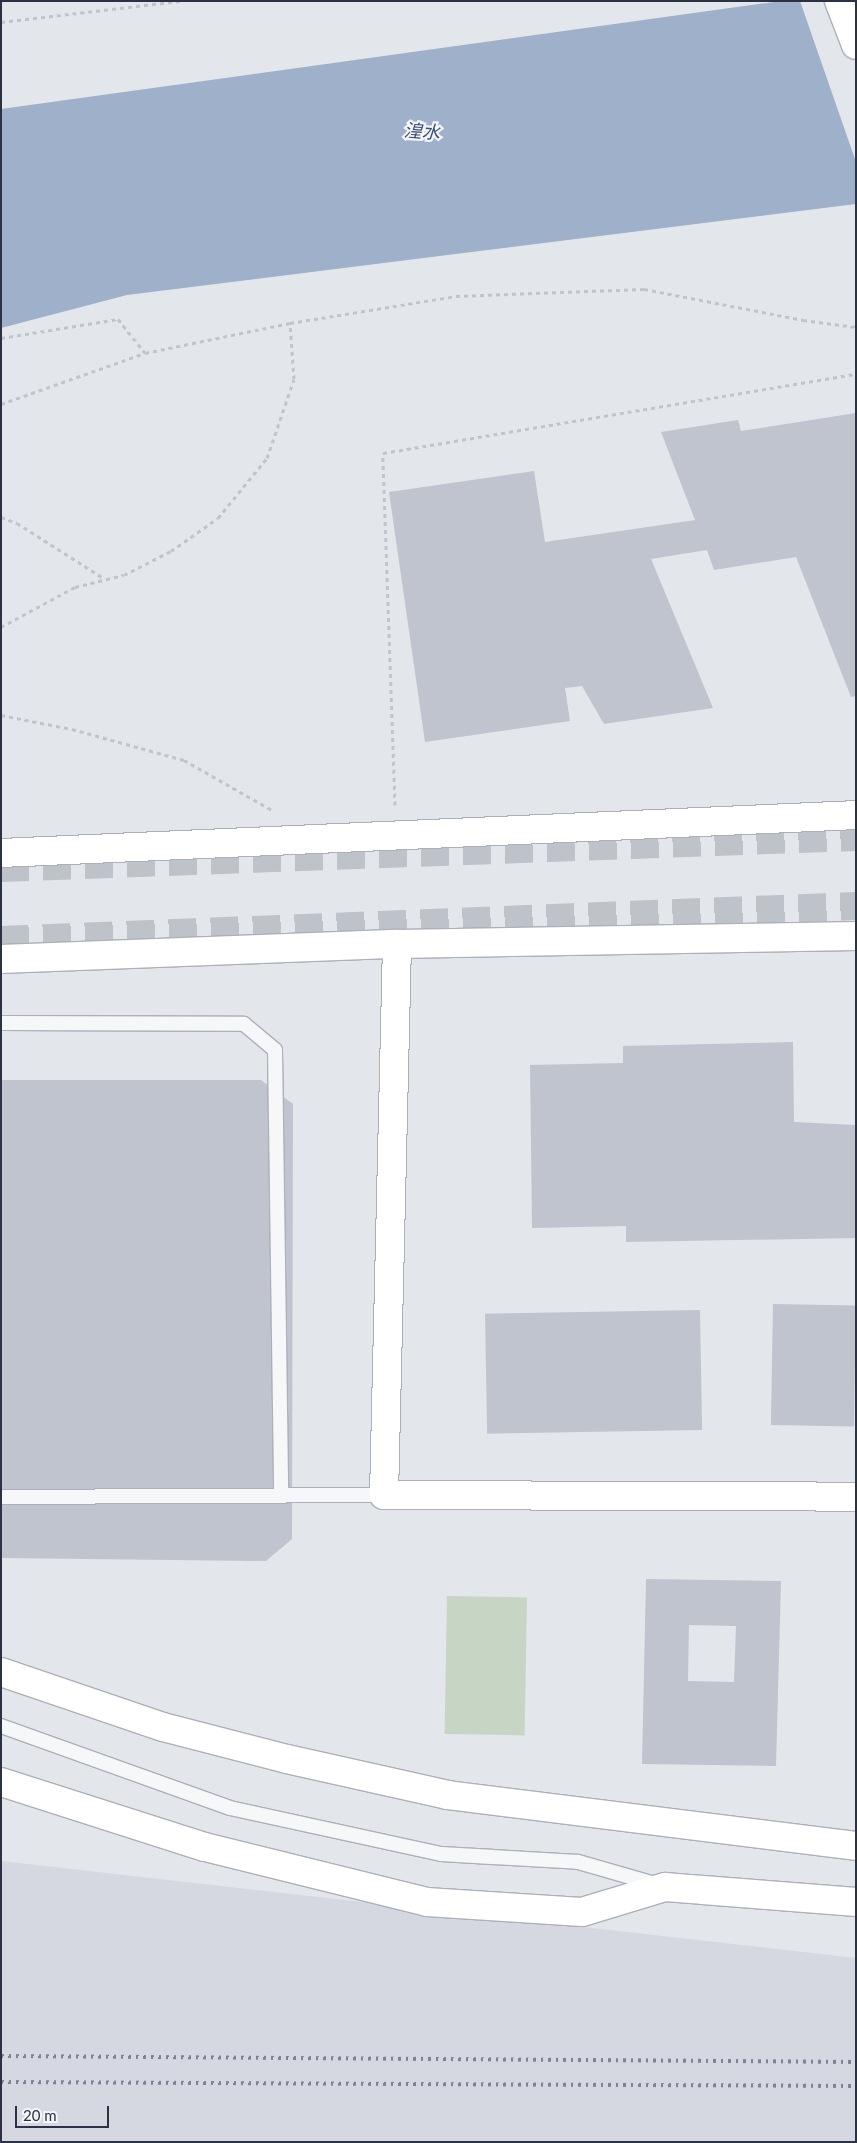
<!DOCTYPE html>
<meta charset="utf-8">
<style>
body{margin:0}
#map{position:relative;width:857px;height:2143px;overflow:hidden;background:#e3e6eb;font-family:Lato,"Noto Sans SC",sans-serif}
div>[style]{position:absolute}
.built>*{inset:0;background:#d5d8e0}
.green>*{inset:0;background:#c7d5c5;transform-origin:0 0}
.water>*{inset:0;background:#9fb0ca}
.pier>*{inset:0;background:#e3e6eb}
.building>*{inset:0;background:#c0c4ce;transform-origin:0 0}
.highway-tunnel>*{height:28px;margin-top:-14px;transform-origin:0;background:repeating-linear-gradient(90deg,#bec2c9 0 28px,transparent 0 42px)}
.path>*{height:3px;margin-top:-1.5px;transform-origin:0;background:repeating-linear-gradient(90deg,#c1c4ca 0 4px,transparent 0 8px)}
.roads{filter:drop-shadow(1px 0 #acb0b9) drop-shadow(-1px 0 #acb0b9) drop-shadow(0 1px #acb0b9) drop-shadow(0 -1px #acb0b9)}
.lane>*{height:14px;margin:-7px;padding:0 7px;transform-origin:7px;border-radius:7px;background:#f6f7f9}
.secondary>*{height:28px;margin:-14px;padding:0 14px;transform-origin:14px;border-radius:14px;background:#fff}
.rail>*{height:4px;margin-top:-2px;transform-origin:0;background:repeating-linear-gradient(90deg,#7d8495 0 2.5px,transparent 0 7.5px)}
span{translate:-50% -50%;white-space:nowrap;text-align:center;line-height:1.15;-webkit-text-stroke:4.5px #f3f5f8;paint-order:stroke}
.water-label{font-size:18px;color:#354d77;font-style:italic}
.frame{position:absolute;inset:0;border:2px solid #2b3243;pointer-events:none}
.scale{position:absolute;left:15px;top:2106px;width:94px;height:22px;box-sizing:border-box;border:2px solid #2b3243;border-top:0;padding-left:6px;font-size:15px;line-height:18px;white-space:nowrap;color:#2b3243;-webkit-text-stroke:4px #f3f5f8;paint-order:stroke}
</style>
<div id="map">
<div class="built">
<div style="clip-path:polygon(1px 1861px,856px 1958px,856px 2142px,1px 2142px)"></div>
</div>
<div class="green">
<div style="left:447px;top:1596px;width:80px;height:138px;rotate:1deg"></div>
</div>
<div class="water">
<div style="clip-path:polygon(781px 1px,856px 1px,856px 204px,127px 295px,1px 328px,1px 109px)"></div>
</div>
<div class="pier">
<div style="clip-path:polygon(800px 1px,856px 1px,856px 162px)"></div>
</div>
<div class="building">
<div style="clip-path:polygon(856px 413px,856px 696px,851px 697px,796px 557px,714px 570px,707px 550px,651px 559px,713px 708px,604px 724px,582px 686px,565px 688px,570px 721px,425px 742px,389px 492px,534px 471px,545px 542px,695px 520px,661px 432px,738px 420px,741px 431px)"></div>
<div style="clip-path:polygon(793px 1042px,794px 1122px,856px 1125px,856px 1238px,626px 1242px,626px 1226px,532px 1228px,530px 1065px,623px 1063px,623px 1046px)"></div>
<div style="clip-path:polygon(1px 1080px,261px 1080px,293px 1104px,292px 1539px,266px 1561px,1px 1558px)"></div>
<div style="left:773px;top:1304px;width:83px;height:121px;rotate:1deg"></div>
<div style="left:700px;top:1310px;width:120px;height:215px;rotate:89deg"></div>
<div style="clip-path:polygon(evenodd,646px 1579px,781px 1581px,776px 1766px,642px 1764px,646px 1579px,689px 1625px,736px 1626px,734px 1682px,688px 1681px,689px 1625px)"></div>
</div>
<div class="highway-tunnel">
<div style="left:1px;top:868px;width:856px;rotate:-2.08deg"></div>
<div style="left:1px;top:940px;width:856px;rotate:-2.28deg"></div>
</div>
<div class="path">
<div style="left:1px;top:22px;width:180px;rotate:-6.7deg"></div>
<div style="left:1px;top:338px;width:119px;rotate:-9.2deg"></div>
<div style="left:118px;top:319px;width:43px;rotate:51.5deg"></div>
<div style="left:1px;top:404px;width:153px;rotate:-19.5deg"></div>
<div style="left:145px;top:353px;width:148px;rotate:-11.7deg"></div>
<div style="left:290px;top:323px;width:168px;rotate:-9.2deg"></div>
<div style="left:456px;top:296px;width:188px;rotate:-2.1deg"></div>
<div style="left:644px;top:289px;width:162px;rotate:11deg"></div>
<div style="left:803px;top:320px;width:53px;rotate:7.5deg"></div>
<div style="left:1px;top:517px;width:17px;rotate:21deg"></div>
<div style="left:17px;top:523px;width:104px;rotate:32.5deg"></div>
<div style="left:1px;top:627px;width:84px;rotate:-28.4deg"></div>
<div style="left:75px;top:587px;width:50px;rotate:-13.8deg"></div>
<div style="left:124px;top:575px;width:53px;rotate:-27.1deg"></div>
<div style="left:171px;top:551px;width:57px;rotate:-35.1deg"></div>
<div style="left:218px;top:518px;width:77px;rotate:-50.8deg"></div>
<div style="left:267px;top:458px;width:83px;rotate:-71.1deg"></div>
<div style="left:294px;top:379px;width:56px;rotate:-94.1deg"></div>
<div style="left:1px;top:715px;width:72px;rotate:11.2deg"></div>
<div style="left:72px;top:729px;width:116px;rotate:15.5deg"></div>
<div style="left:184px;top:760px;width:101px;rotate:29.6deg"></div>
<div style="left:395px;top:805px;width:352px;rotate:-92deg"></div>
<div style="left:383px;top:453px;width:480px;rotate:-9.5deg"></div>
</div>
<div class="roads">
<div class="lane">
<div style="left:1px;top:1023px;width:243px;rotate:0.2deg"></div>
<div style="left:244px;top:1024px;width:40px;rotate:40deg"></div>
<div style="left:275px;top:1050px;width:444px;rotate:89.2deg"></div>
<div style="left:1px;top:1497px;width:383px;rotate:-0.3deg"></div>
<div style="left:1px;top:1726px;width:243px;rotate:19.7deg"></div>
<div style="left:230px;top:1808px;width:216px;rotate:12.3deg"></div>
<div style="left:441px;top:1854px;width:137px;rotate:3.3deg"></div>
<div style="left:578px;top:1862px;width:83px;rotate:16deg"></div>
</div>
<div class="secondary">
<div style="left:839px;top:1px;width:47px;rotate:68.9deg"></div>
<div style="left:1px;top:853px;width:856px;rotate:-2.54deg"></div>
<div style="left:397px;top:944px;width:551px;rotate:91.35deg"></div>
<div style="left:384px;top:1495px;width:472px;rotate:0.2deg"></div>
<div style="left:1px;top:959px;width:396px;rotate:-2.2deg"></div>
<div style="left:397px;top:944px;width:459px;rotate:-1deg"></div>
<div style="left:1px;top:1672px;width:171px;rotate:18.8deg"></div>
<div style="left:163px;top:1727px;width:128px;rotate:14.5deg"></div>
<div style="left:287px;top:1759px;width:165px;rotate:12.6deg"></div>
<div style="left:448px;top:1795px;width:411px;rotate:7.1deg"></div>
<div style="left:1px;top:1782px;width:214px;rotate:17.7deg"></div>
<div style="left:205px;top:1847px;width:229px;rotate:13.9deg"></div>
<div style="left:427px;top:1902px;width:155px;rotate:3.7deg"></div>
<div style="left:582px;top:1912px;width:87px;rotate:-16.8deg"></div>
<div style="left:665px;top:1887px;width:192px;rotate:4.5deg"></div>
</div>
</div>
<div class="rail">
<div style="left:1px;top:2056px;width:855px;rotate:0.4deg"></div>
<div style="left:1px;top:2082px;width:855px;rotate:0.27deg"></div>
</div>
<div class="water-label">
<span style="left:422px;top:131px;rotate:4deg">湟水</span>
</div>
<div class="frame"></div>
<div class="scale">20 m</div>
</div>
